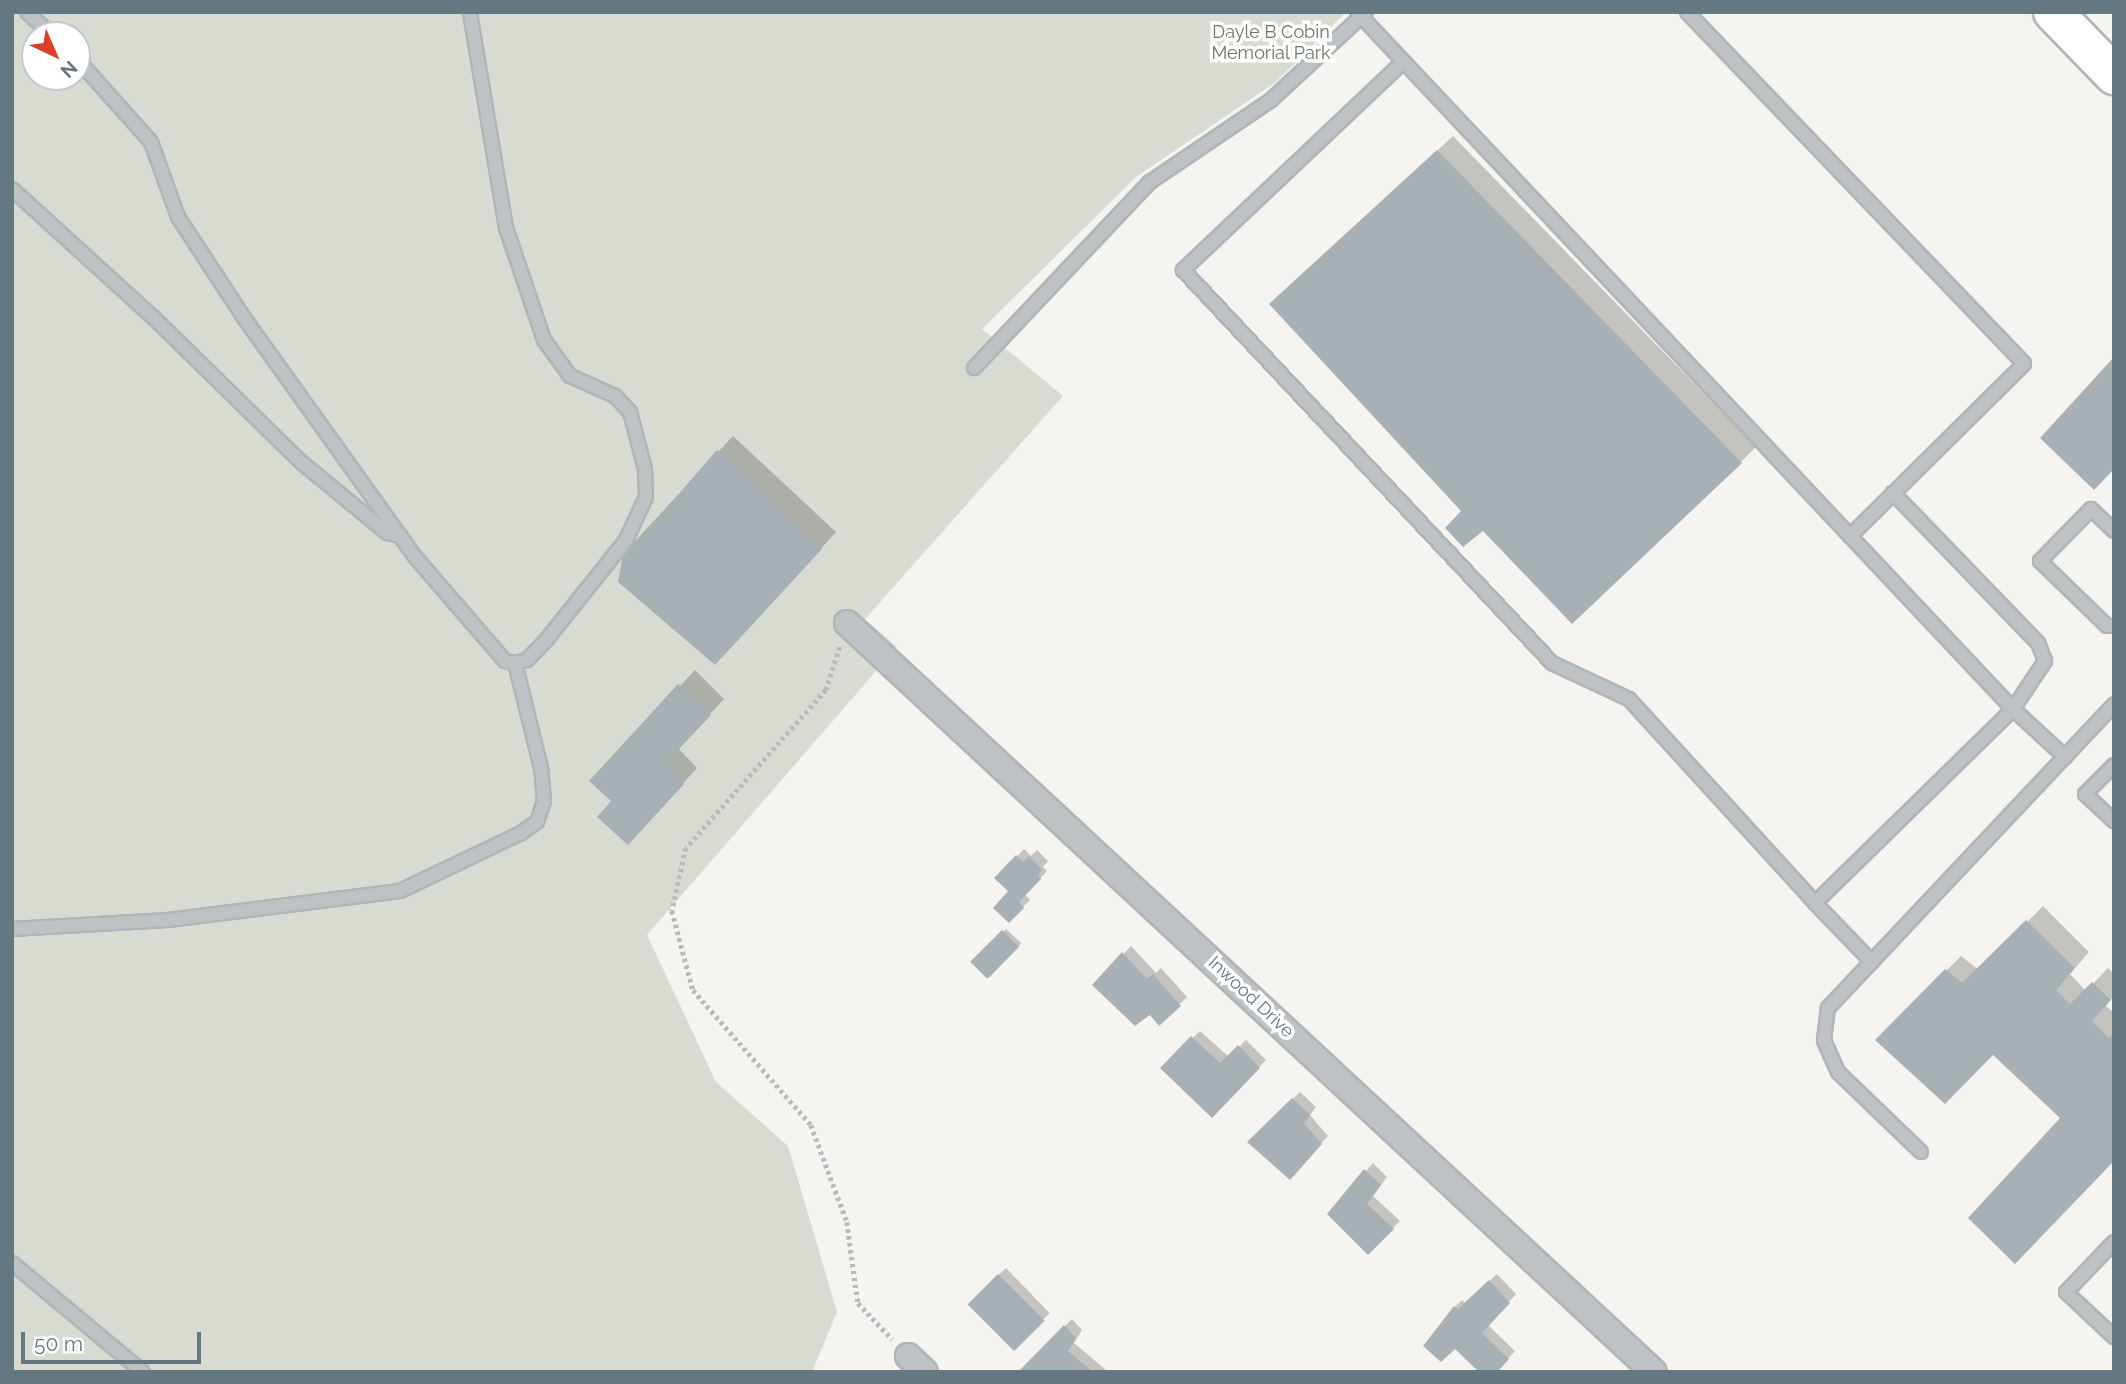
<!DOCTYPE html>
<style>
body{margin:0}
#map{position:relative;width:2126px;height:1384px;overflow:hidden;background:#f5f4f1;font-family:Raleway,sans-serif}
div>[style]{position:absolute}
.green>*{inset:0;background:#d7dbd2}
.shadow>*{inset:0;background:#0003;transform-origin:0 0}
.building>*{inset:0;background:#a7b0b4;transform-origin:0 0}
.path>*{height:4.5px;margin-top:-2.25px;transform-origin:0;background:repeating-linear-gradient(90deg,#b8bbbd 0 3.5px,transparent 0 7px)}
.roads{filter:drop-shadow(2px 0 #b1b5b8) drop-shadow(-2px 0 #b1b5b8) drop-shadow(0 2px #b1b5b8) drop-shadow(0 -2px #b1b5b8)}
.lane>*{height:12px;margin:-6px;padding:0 6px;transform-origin:6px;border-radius:6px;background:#bec2c5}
.street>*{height:24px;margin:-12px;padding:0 12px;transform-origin:12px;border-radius:12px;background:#bec2c5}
.highway>*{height:38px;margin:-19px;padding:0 19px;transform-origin:19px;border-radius:19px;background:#fff}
span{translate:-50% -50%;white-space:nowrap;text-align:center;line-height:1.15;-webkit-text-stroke:7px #fff;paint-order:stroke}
.park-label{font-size:18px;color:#6a7863}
.street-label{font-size:18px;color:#657781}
.frame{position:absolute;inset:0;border:14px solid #657781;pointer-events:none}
.north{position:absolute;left:21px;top:21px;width:70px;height:70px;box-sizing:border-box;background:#fff;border:2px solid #c1c9cd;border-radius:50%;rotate:136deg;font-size:19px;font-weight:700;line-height:28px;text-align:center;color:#657781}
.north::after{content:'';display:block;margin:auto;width:24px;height:32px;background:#db402b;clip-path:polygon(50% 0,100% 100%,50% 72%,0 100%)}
.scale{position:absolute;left:21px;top:1332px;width:180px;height:32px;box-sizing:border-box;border:4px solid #657781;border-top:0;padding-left:9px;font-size:21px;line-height:24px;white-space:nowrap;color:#657781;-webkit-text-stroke:5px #fff;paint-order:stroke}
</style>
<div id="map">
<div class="green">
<div style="clip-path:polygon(evenodd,12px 12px,1346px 12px,1276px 82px,1136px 177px,982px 329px,1063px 396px,865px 619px,897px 647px,647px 935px,716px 1082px,788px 1146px,837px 1312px,812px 1372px,12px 1372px,12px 12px,35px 35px,77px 35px,77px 77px,35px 77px,35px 35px)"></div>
</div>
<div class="shadow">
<div style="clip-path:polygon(1453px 136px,1756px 447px,1741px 462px,1483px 528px,1464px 511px,1287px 289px)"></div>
<div style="left:733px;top:436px;width:141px;height:165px;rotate:43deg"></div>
<div style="clip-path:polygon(695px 670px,724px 699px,678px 748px,697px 768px,643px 827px,592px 780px)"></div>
<div style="clip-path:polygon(1024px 849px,1031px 856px,1037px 850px,1048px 861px,1043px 867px,1047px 871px,1025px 894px,1030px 900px,1009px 921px,1010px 891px,997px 878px)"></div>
<div style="clip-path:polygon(2043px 906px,2089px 952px,2070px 974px,2086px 991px,2108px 968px,2114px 974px,2114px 996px,2105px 1005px,2114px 1013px,2114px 1159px,1993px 1053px,1877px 1040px,1961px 956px,1979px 970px)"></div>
<div style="left:1006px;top:929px;width:21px;height:47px;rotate:43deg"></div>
<div style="clip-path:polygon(1131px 946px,1156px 973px,1161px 968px,1187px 997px,1159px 1024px,1150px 1013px,1095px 985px)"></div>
<div style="clip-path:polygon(1200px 1031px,1229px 1057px,1246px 1040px,1266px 1060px,1212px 1116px,1162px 1068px)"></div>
<div style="clip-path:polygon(1300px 1092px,1316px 1107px,1310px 1115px,1328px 1136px,1290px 1177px,1250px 1142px)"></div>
<div style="clip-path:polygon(1373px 1163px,1387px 1177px,1373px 1196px,1400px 1221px,1368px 1253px,1329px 1214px)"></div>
<div style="left:1006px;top:1268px;width:63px;height:52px;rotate:46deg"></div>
<div style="clip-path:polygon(1497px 1274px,1516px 1294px,1488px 1325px,1515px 1351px,1495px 1372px,1456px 1346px,1455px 1307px,1462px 1300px,1466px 1304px)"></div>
<div style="clip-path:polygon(1072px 1319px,1082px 1330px,1074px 1343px,1106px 1370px,1021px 1372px)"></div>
</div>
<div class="building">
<div style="clip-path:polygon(1437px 150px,1742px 463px,1572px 624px,1483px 531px,1463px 547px,1445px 528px,1461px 511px,1269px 304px)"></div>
<div style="clip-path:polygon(2114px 357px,2114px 469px,2094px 490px,2040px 438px)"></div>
<div style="clip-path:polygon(717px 450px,822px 549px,715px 665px,618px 582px,622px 559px)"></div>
<div style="clip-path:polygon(678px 684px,711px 715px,664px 765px,684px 784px,628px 845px,597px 817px,611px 801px,589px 781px)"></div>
<div style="clip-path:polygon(1016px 855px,1023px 862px,1029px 856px,1042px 870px,1038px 875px,1041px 879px,1019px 902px,1024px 908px,1009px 923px,993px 908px,1008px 891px,994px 878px)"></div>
<div style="clip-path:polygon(2026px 920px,2075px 968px,2056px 990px,2070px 1004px,2092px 982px,2111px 1000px,2092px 1021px,2109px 1038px,2114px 1033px,2114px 1161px,2015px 1264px,1968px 1218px,2060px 1118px,1993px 1055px,1945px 1104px,1875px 1040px,1945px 969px,1962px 983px)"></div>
<div style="left:1002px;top:930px;width:24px;height:45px;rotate:45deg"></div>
<div style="clip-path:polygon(1122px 952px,1147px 979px,1153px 974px,1181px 1006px,1159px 1026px,1150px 1015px,1135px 1026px,1092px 985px)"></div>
<div style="clip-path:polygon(1191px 1036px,1220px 1063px,1238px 1045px,1260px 1068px,1212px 1118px,1160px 1068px)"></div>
<div style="clip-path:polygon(1292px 1098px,1310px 1115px,1304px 1123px,1322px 1144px,1290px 1180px,1247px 1142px)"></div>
<div style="clip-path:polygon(1364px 1169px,1381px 1185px,1367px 1204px,1394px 1229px,1368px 1255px,1327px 1214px)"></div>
<div style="left:998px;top:1274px;width:66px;height:43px;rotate:45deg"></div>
<div style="clip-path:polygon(1489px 1280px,1510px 1303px,1482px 1333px,1509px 1359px,1497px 1372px,1479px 1372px,1455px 1349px,1441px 1362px,1423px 1346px,1454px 1306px,1458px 1309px)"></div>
<div style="clip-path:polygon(1064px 1325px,1076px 1338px,1068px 1351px,1093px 1372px,1018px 1372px)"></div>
</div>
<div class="path">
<div style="left:840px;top:647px;width:45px;rotate:108deg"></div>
<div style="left:826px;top:690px;width:211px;rotate:131.5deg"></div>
<div style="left:686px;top:848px;width:65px;rotate:102.5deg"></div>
<div style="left:672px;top:911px;width:82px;rotate:75.1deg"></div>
<div style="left:693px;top:990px;width:179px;rotate:48.8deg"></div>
<div style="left:811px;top:1125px;width:103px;rotate:69.6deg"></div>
<div style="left:847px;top:1222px;width:82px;rotate:82.3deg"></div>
<div style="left:858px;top:1303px;width:50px;rotate:46.6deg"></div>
</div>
<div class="roads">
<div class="lane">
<div style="left:27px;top:12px;width:34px;rotate:43deg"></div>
<div style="left:1357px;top:12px;width:957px;rotate:46.74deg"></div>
<div style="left:2013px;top:709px;width:71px;rotate:42.7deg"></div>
<div style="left:1687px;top:12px;width:487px;rotate:46.2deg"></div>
<div style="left:2024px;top:364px;width:245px;rotate:135.3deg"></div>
<div style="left:77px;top:59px;width:111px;rotate:48.3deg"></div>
<div style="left:151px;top:142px;width:80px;rotate:70.2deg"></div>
<div style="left:178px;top:217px;width:121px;rotate:56.8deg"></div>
<div style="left:244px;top:318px;width:295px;rotate:54.4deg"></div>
<div style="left:416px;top:558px;width:136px;rotate:49.2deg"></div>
<div style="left:505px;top:661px;width:10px;rotate:11deg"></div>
<div style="left:515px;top:663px;width:12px;rotate:-14deg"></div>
<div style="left:527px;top:660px;width:29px;rotate:-46deg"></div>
<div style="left:547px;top:639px;width:127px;rotate:-51.4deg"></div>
<div style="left:626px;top:540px;width:47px;rotate:-65.1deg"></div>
<div style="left:646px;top:497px;width:28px;rotate:-92deg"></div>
<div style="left:645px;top:469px;width:59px;rotate:-104.7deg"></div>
<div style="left:630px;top:412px;width:22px;rotate:-133deg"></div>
<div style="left:615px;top:396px;width:49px;rotate:-156deg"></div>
<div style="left:570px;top:376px;width:44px;rotate:-125.8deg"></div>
<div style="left:544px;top:340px;width:118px;rotate:-108.7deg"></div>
<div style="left:506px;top:228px;width:219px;rotate:-99.5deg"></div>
<div style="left:1403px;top:62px;width:303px;rotate:136.6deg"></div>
<div style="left:1183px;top:270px;width:539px;rotate:46.8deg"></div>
<div style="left:1552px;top:663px;width:85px;rotate:25.1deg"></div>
<div style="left:1629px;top:699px;width:276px;rotate:47.6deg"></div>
<div style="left:1815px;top:903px;width:277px;rotate:-44.4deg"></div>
<div style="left:2013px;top:709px;width:58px;rotate:-56.3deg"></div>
<div style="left:2045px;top:661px;width:19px;rotate:-111deg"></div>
<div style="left:2038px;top:643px;width:209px;rotate:-134deg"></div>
<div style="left:12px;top:189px;width:193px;rotate:42.3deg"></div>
<div style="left:155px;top:319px;width:204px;rotate:44.4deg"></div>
<div style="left:301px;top:462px;width:112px;rotate:39.5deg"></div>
<div style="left:387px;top:533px;width:14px;rotate:12deg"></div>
<div style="left:974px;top:368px;width:256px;rotate:-46.6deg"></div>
<div style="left:1150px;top:182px;width:146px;rotate:-34.1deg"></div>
<div style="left:1271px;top:100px;width:129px;rotate:-42.8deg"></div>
<div style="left:2114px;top:531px;width:32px;rotate:-136deg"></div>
<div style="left:2091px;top:509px;width:73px;rotate:134.4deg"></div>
<div style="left:2040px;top:561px;width:93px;rotate:44.1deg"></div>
<div style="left:2107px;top:626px;width:7px"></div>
<div style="left:2114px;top:765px;width:41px;rotate:135deg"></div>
<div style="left:2085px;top:794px;width:40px;rotate:43deg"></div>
<div style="left:1815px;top:903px;width:82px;rotate:46deg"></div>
<div style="left:12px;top:929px;width:156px;rotate:-3.3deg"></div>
<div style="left:168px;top:920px;width:234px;rotate:-7.1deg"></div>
<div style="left:400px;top:891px;width:134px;rotate:-25.6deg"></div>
<div style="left:521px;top:833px;width:19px;rotate:-35deg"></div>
<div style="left:537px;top:822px;width:22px;rotate:-72deg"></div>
<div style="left:544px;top:801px;width:33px;rotate:-95deg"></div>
<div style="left:541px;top:768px;width:108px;rotate:-103.9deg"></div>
<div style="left:1921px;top:1152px;width:115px;rotate:-136.1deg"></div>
<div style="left:1838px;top:1072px;width:35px;rotate:-114deg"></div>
<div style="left:1824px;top:1040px;width:32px;rotate:-83deg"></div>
<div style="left:1828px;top:1008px;width:417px;rotate:-46.7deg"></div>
<div style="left:2114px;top:1242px;width:69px;rotate:133.8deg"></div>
<div style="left:2066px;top:1292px;width:66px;rotate:43.2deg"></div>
<div style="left:12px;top:1263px;width:170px;rotate:39.8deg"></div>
</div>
<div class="street">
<div style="left:847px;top:623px;width:1101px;rotate:42.87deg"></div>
<div style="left:908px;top:1356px;width:23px;rotate:43deg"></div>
</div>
<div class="highway">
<div style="left:2053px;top:12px;width:88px;rotate:45.9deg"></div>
</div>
</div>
<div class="park-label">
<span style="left:1271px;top:43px">Dayle B Cobin<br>Memorial Park</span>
</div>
<div class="street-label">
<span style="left:1251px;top:997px;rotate:43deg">Inwood Drive</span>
</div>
<div class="frame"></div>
<div class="north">N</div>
<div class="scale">50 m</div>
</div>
